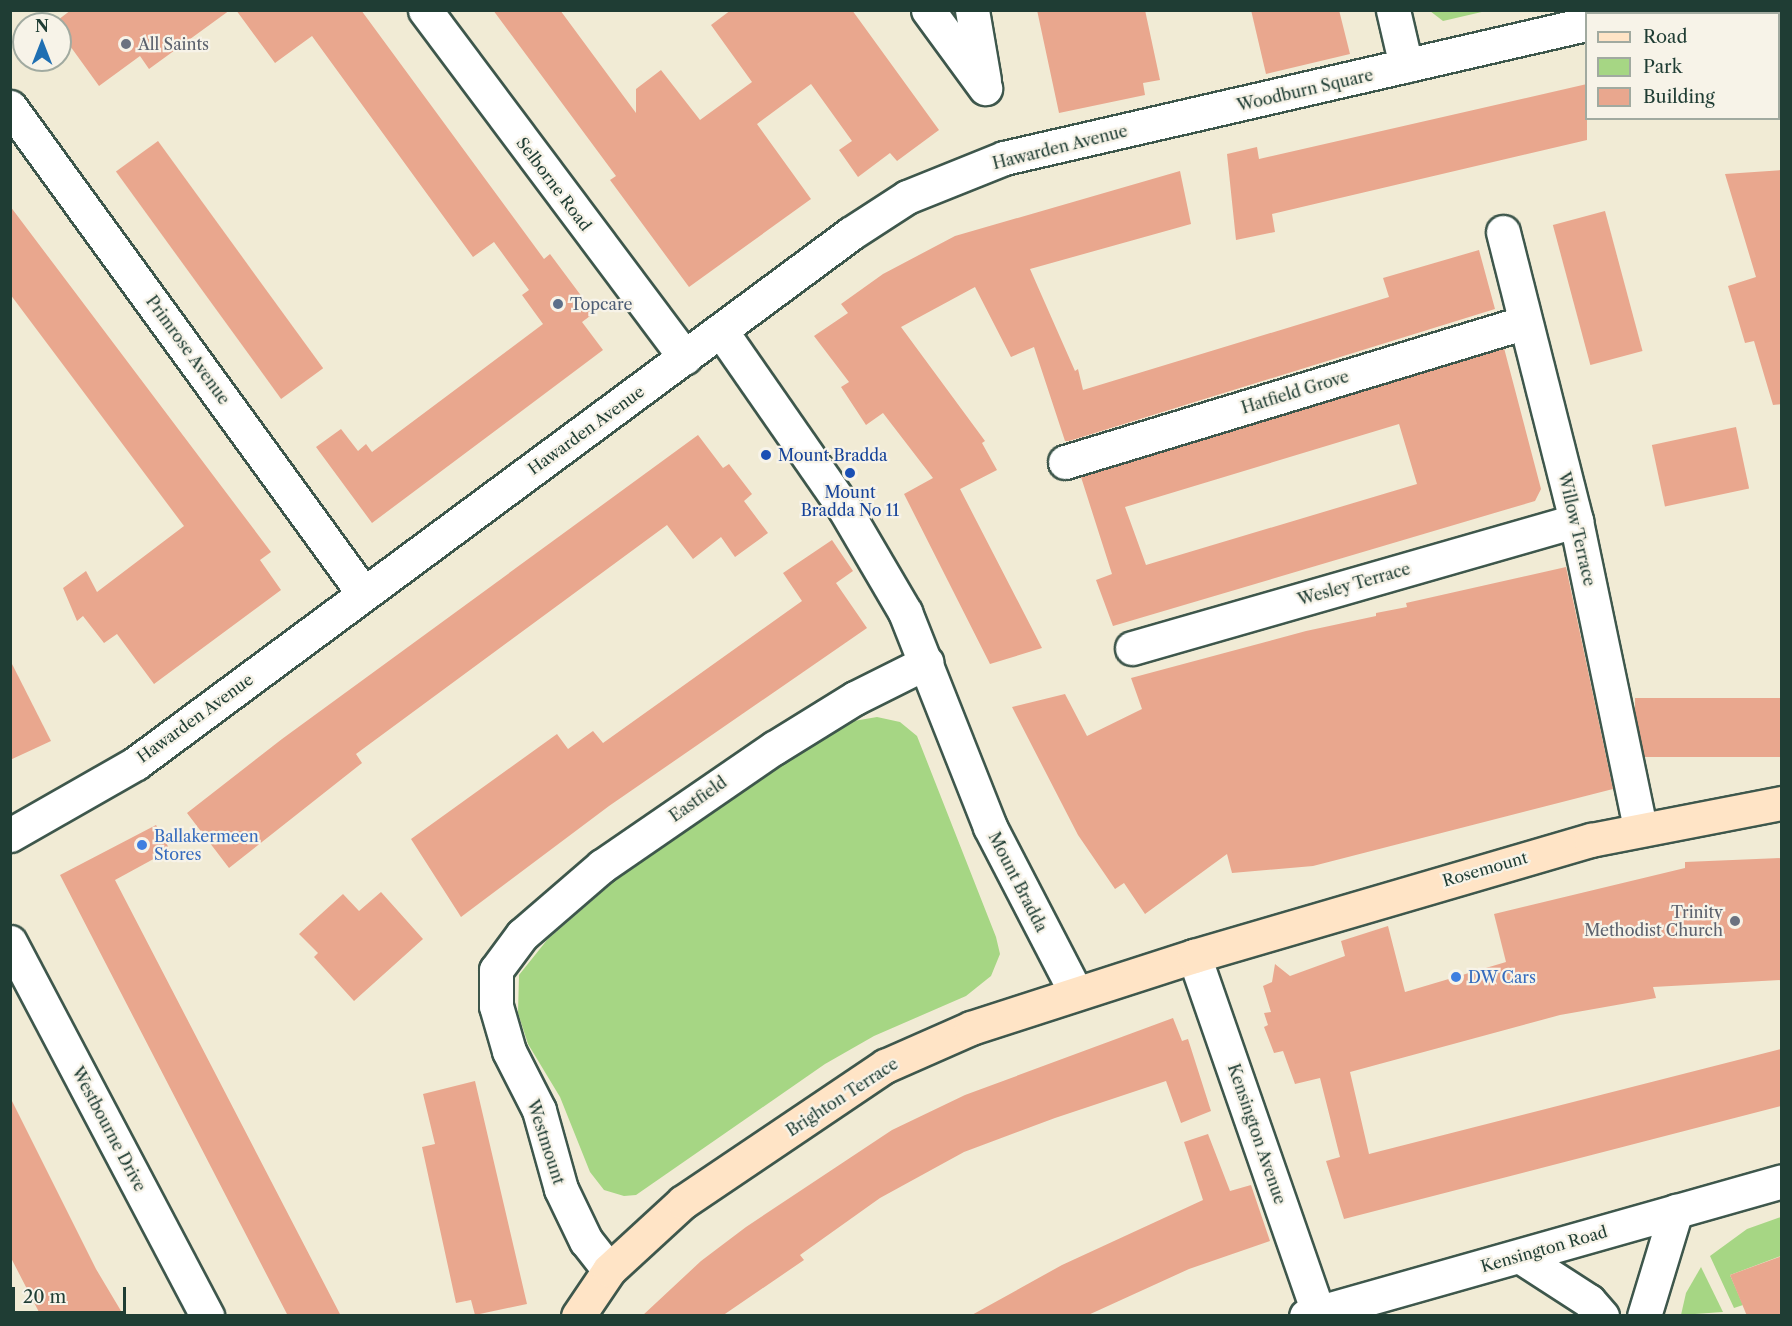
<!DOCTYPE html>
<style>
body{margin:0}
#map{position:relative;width:1792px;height:1326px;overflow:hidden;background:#f1ebd5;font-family:"Libre Caslon Text",serif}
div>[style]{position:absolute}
.green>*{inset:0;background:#a6d684}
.building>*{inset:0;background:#e9a78e;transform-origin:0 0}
.roads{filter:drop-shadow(2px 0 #3e574c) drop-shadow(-2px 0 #3e574c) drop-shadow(0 2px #3e574c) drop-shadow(0 -2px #3e574c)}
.minor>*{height:33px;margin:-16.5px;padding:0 16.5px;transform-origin:16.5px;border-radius:16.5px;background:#fff}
.secondary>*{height:33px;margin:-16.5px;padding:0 16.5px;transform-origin:16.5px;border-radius:16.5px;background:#ffe4c6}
.dots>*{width:16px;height:16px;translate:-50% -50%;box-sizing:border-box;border:3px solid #f7f3e8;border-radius:50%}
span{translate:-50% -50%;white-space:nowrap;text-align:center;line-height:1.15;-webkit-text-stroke:4.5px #f7f3e8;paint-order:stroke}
.worship-label{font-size:16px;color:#5b616d}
.left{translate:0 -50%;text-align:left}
.right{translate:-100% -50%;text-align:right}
.street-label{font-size:16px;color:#1f3d34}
.service-label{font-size:16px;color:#4e5e75}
.transit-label{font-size:16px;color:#164399}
.shop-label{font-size:16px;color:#366cbe}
.frame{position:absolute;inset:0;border:12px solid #1f3d34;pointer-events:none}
.legend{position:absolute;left:1585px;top:12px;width:195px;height:108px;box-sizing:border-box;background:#f7f3e8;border:2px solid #a1aaa0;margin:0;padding:8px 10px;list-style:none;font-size:18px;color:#1f3d34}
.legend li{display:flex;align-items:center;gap:12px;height:30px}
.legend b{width:30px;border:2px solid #a1aaa0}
.north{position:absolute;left:12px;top:12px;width:60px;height:60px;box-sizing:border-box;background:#f7f3e8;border:2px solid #a1aaa0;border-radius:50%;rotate:0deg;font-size:16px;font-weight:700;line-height:24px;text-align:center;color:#1f3d34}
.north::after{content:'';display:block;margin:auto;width:21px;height:27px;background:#1f6fb2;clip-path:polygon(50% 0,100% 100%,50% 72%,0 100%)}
.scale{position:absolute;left:12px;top:1287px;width:114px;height:27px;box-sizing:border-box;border:3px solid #1f3d34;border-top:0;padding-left:8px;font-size:18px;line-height:21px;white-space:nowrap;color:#1f3d34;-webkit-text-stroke:4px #f7f3e8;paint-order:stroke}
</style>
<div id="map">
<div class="green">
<div style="clip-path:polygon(1430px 11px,1430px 10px,1486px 11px,1443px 21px)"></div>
<div style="clip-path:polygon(877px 717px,900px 722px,917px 736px,996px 937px,1000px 954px,991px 976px,966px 996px,874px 1036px,825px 1064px,636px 1195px,624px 1196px,604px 1190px,590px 1172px,560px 1097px,528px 1044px,518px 1013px,519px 975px,547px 940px,626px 871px,761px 772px,848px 722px)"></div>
<div style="clip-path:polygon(1781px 1217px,1781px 1256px,1730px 1275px,1743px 1305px,1734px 1308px,1710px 1256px,1747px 1229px)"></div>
<div style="clip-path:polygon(1701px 1267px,1723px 1312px,1681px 1315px,1686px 1293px)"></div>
</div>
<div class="building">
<div style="clip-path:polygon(71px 10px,230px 10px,149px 69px,140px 56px,99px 86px,60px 32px,60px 24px,54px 23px)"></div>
<div style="clip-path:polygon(236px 10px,361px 10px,544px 259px,550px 254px,594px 313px,582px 322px,603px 350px,372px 523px,316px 447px,341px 429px,358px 451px,366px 444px,372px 452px,543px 324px,522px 295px,529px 290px,494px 242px,473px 257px,312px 36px,275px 63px)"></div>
<div style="clip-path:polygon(493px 10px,560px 10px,636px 113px,636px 89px,661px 70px,700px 120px,752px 82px,711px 25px,731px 10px,852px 10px,939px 130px,897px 161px,890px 153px,858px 177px,839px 150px,852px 141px,811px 84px,757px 124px,811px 199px,689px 287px,610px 180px,616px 176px)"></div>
<div style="clip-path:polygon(1037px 10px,1145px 10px,1160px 80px,1143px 83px,1145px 95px,1059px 113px)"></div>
<div style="clip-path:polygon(1251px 10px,1339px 10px,1350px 54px,1266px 74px)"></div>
<div style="clip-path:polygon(1587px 84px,1587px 140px,1272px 214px,1275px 232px,1236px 240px,1227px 154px,1257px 147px,1259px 159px)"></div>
<div style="left:158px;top:141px;width:281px;height:52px;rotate:54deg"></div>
<div style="clip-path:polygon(1782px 170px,1782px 404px,1773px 405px,1754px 341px,1745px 343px,1728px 286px,1756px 277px,1725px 174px)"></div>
<div style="clip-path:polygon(1180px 171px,1191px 224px,1030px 269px,1075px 371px,1078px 369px,1083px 390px,1389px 297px,1383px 278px,1479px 250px,1495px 309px,1069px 441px,1065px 441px,1034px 347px,1011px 357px,975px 287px,901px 327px,985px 441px,982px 443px,997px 470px,960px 489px,1042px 648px,990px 664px,904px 494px,933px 478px,883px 413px,866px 425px,841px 387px,849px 382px,814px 336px,848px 313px,841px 304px,883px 274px,955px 236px)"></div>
<div style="clip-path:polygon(10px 206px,271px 552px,260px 560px,281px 590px,154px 684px,117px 634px,104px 643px,83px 616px,77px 621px,63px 588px,86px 571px,97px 592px,184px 526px,10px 294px)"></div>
<div style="left:1605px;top:211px;width:145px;height:54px;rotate:75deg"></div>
<div style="clip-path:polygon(evenodd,1504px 348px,1541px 489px,1535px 501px,1113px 626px,1096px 580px,1112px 574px,1081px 477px,1504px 348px,1399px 424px,1417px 484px,1146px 565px,1125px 507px,1399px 424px)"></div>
<div style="left:1736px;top:427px;width:63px;height:86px;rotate:78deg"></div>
<div style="clip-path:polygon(698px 435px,723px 468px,729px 464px,752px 494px,744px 501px,768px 533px,735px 557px,721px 537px,693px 559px,667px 525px,356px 754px,362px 763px,229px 868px,187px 813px,282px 739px)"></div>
<div style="clip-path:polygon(832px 540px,853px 571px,836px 583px,867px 628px,609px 806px,461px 917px,411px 839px,557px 734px,568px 749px,593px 731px,603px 743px,659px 703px,802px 601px,783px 573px)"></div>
<div style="clip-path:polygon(1566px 567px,1613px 789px,1313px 866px,1232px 873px,1227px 854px,1145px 914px,1124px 883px,1115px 889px,1078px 835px,1012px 707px,1065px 694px,1087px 736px,1142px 709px,1131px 678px,1306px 631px,1376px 616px,1376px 613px,1407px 607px,1406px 603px)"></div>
<div style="clip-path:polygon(10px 660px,51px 741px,10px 760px)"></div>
<div style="left:1782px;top:698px;width:59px;height:147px;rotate:90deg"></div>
<div style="clip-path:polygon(156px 825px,170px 850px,115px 880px,341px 1316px,288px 1316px,60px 875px)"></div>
<div style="clip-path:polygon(1782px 858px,1782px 980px,1653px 987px,1656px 998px,1560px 1015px,1350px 1072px,1369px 1154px,1781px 1049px,1781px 1106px,1344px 1219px,1326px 1161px,1340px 1157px,1320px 1078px,1295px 1084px,1283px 1051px,1274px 1053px,1264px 1027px,1268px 1025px,1264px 1013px,1271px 1012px,1263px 986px,1272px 982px,1275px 964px,1290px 976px,1345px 956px,1341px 941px,1388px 926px,1405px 992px,1506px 962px,1494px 914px,1685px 868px,1685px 862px)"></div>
<div style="clip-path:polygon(381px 892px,423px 939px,354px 1001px,314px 957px,318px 953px,299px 934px,343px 894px,359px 911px)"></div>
<div style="clip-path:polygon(1173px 1018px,1182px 1041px,1188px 1039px,1211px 1111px,1181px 1123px,1166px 1081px,1055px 1118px,964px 1152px,880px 1198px,800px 1255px,804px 1260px,722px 1316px,642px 1316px,701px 1261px,746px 1227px,892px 1130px,965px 1095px)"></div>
<div style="clip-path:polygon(475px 1081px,527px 1304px,475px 1315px,471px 1300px,456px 1303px,422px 1147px,435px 1144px,423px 1094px)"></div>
<div style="clip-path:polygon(10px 1097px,96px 1269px,124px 1316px,41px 1316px,10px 1256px)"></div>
<div style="clip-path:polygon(1208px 1134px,1230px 1191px,1251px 1185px,1270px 1241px,1189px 1269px,1086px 1316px,970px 1316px,1062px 1265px,1203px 1200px,1184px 1142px)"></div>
<div style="clip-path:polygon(1782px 1256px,1782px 1316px,1747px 1316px,1730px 1275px)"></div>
</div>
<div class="roads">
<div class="minor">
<div style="left:425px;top:10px;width:434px;rotate:53.2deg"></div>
<div style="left:928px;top:10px;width:97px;rotate:53.8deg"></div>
<div style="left:972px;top:10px;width:71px;rotate:80.3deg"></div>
<div style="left:1393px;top:10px;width:57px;rotate:76.9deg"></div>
<div style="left:1633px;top:14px;width:14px;rotate:-17deg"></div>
<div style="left:10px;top:107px;width:602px;rotate:53.99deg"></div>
<div style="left:1503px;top:232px;width:298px;rotate:75.8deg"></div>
<div style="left:1576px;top:521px;width:314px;rotate:78.2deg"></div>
<div style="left:721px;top:331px;width:216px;rotate:55.2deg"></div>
<div style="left:844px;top:508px;width:121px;rotate:59.6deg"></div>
<div style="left:905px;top:612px;width:231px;rotate:68.4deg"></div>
<div style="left:990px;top:827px;width:187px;rotate:62.6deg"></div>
<div style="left:1065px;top:462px;width:481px;rotate:-16.9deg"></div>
<div style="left:1132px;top:648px;width:462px;rotate:-16deg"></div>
<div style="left:10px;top:835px;width:145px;rotate:-29.7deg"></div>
<div style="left:136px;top:763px;width:889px;rotate:-36.53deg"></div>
<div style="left:850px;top:234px;width:68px;rotate:-33deg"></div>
<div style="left:907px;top:197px;width:105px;rotate:-21.9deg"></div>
<div style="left:1004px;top:158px;width:597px;rotate:-12.97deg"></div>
<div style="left:10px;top:942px;width:423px;rotate:62.2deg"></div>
<div style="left:1194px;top:956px;width:377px;rotate:70.8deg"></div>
<div style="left:1521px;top:1257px;width:81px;rotate:32.9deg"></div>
<div style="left:1589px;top:1301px;width:20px;rotate:49deg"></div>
<div style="left:609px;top:1270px;width:37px;rotate:-128deg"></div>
<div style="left:586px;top:1241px;width:58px;rotate:-115.7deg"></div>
<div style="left:561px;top:1189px;width:82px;rotate:-105.6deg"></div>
<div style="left:539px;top:1110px;width:66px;rotate:-117deg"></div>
<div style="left:509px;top:1051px;width:47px;rotate:-106.1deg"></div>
<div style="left:496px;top:1006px;width:36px;rotate:-90deg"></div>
<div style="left:496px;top:970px;width:44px;rotate:-53.4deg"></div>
<div style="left:522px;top:935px;width:106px;rotate:-40.8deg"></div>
<div style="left:602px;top:866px;width:209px;rotate:-34.5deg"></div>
<div style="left:774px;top:748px;width:95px;rotate:-31.7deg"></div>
<div style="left:855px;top:698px;width:80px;rotate:-26.6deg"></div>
<div style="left:1306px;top:1316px;width:495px;rotate:-15.8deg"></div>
<div style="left:1644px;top:1316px;width:110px;rotate:-73.1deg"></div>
</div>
<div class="secondary">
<div style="left:578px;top:1316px;width:55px;rotate:-56deg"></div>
<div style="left:609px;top:1270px;width:100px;rotate:-42.6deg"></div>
<div style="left:683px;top:1202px;width:244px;rotate:-34deg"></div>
<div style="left:885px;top:1066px;width:94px;rotate:-23.8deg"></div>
<div style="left:971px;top:1028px;width:234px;rotate:-17.9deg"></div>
<div style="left:1194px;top:956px;width:414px;rotate:-16.3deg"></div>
<div style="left:1591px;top:840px;width:195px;rotate:-11deg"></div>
</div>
</div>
<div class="dots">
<div style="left:126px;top:44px;background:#6b7280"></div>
<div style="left:558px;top:304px;background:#5c6f8a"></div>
<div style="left:766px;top:455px;background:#1a4fb4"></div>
<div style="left:850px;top:473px;background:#1a4fb4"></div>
<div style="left:142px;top:845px;background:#3f7fe0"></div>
<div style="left:1735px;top:921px;background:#6b7280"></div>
<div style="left:1456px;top:977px;background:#3f7fe0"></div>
</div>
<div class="worship-label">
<span class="left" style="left:138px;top:44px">All Saints</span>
<span class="right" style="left:1723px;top:921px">Trinity<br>Methodist Church</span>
</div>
<div class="street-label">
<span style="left:1305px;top:90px;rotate:-13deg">Woodburn Square</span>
<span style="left:1060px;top:147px;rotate:-14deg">Hawarden Avenue</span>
<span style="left:554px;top:184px;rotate:53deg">Selborne Road</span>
<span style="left:188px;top:350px;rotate:54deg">Primrose Avenue</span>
<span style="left:1295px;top:392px;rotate:-17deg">Hatfield Grove</span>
<span style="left:586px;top:430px;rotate:-36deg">Hawarden Avenue</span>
<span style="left:1577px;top:529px;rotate:77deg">Willow Terrace</span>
<span style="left:1354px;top:584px;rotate:-16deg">Wesley Terrace</span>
<span style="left:195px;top:718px;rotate:-36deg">Hawarden Avenue</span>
<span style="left:698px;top:799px;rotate:-35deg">Eastfield</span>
<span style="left:1485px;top:869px;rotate:-16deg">Rosemount</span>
<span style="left:1018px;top:882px;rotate:63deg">Mount Bradda</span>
<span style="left:842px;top:1097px;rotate:-33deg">Brighton Terrace</span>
<span style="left:109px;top:1129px;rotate:62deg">Westbourne Drive</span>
<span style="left:1257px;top:1134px;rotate:71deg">Kensington Avenue</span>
<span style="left:546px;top:1142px;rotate:72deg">Westmount</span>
<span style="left:1544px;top:1249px;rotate:-16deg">Kensington Road</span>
</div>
<div class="service-label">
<span class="left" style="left:570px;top:304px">Topcare</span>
</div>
<div class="transit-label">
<span class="left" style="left:778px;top:455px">Mount Bradda</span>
<span style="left:850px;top:501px">Mount<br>Bradda No 11</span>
</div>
<div class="shop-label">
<span class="left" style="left:154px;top:845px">Ballakermeen<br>Stores</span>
<span class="left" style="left:1468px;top:977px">DW Cars</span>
</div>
<div class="frame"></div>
<ul class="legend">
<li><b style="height:8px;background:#ffe4c6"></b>Road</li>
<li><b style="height:16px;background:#a6d684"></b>Park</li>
<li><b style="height:16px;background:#e9a78e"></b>Building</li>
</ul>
<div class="north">N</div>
<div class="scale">20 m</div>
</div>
